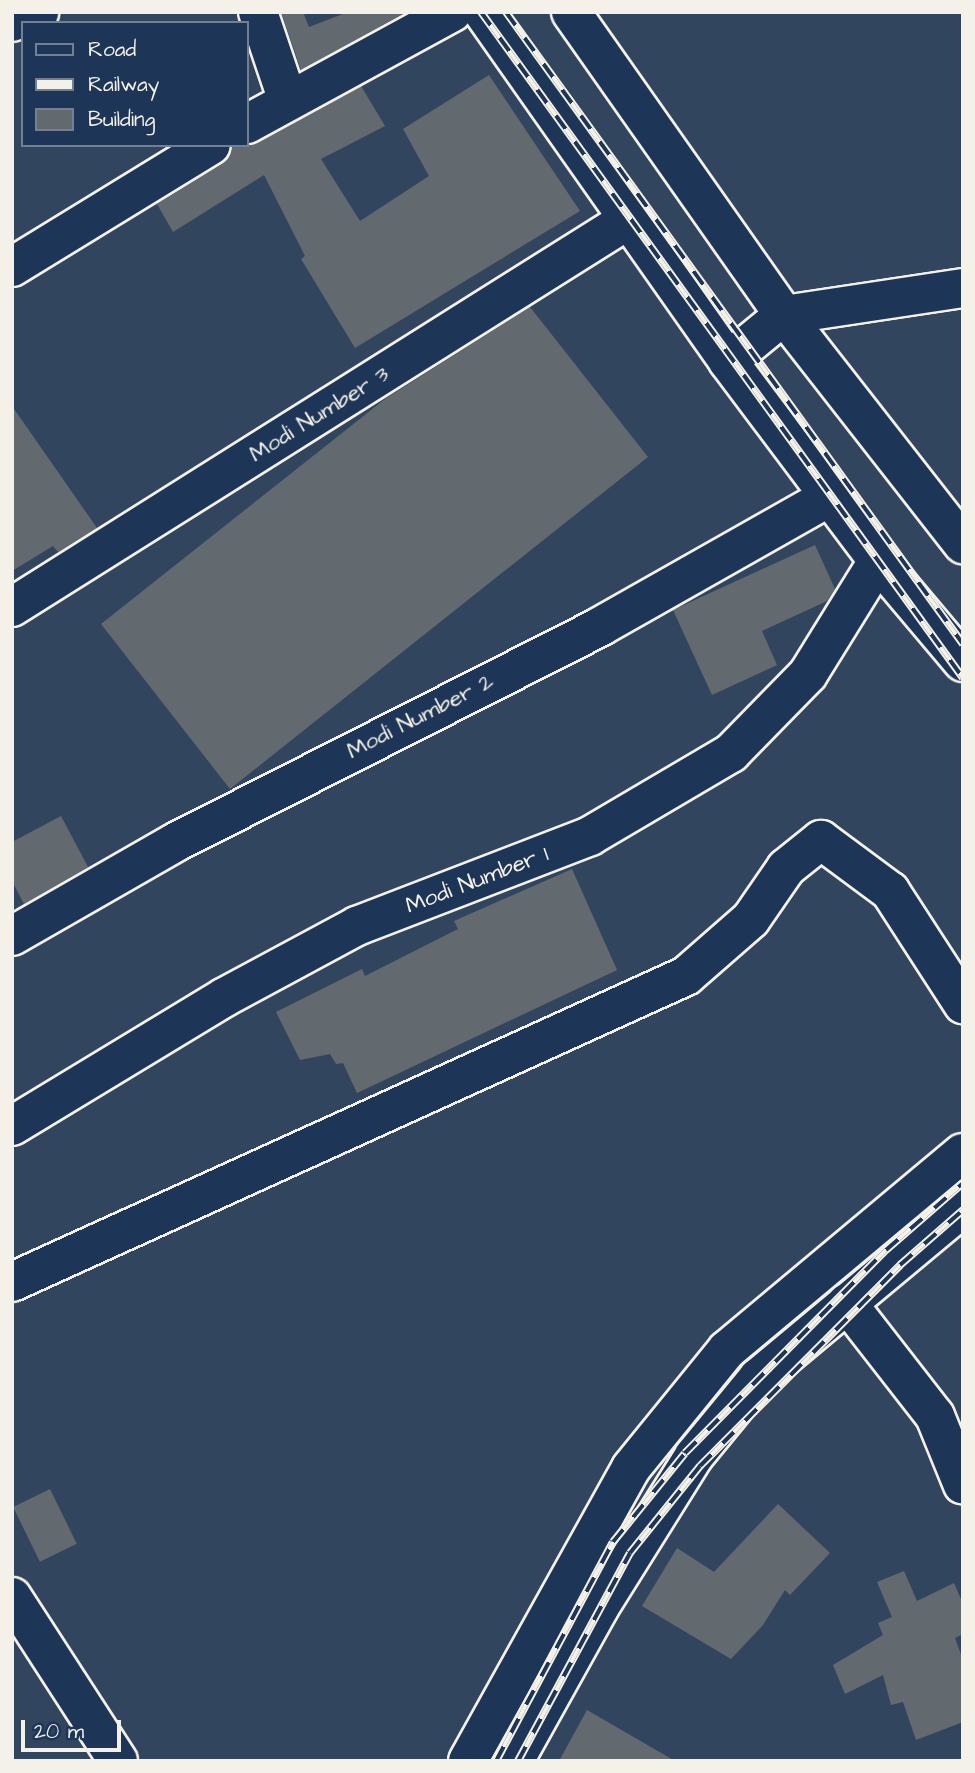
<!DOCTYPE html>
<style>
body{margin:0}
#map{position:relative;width:975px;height:1773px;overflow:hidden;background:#32455e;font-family:"Architects Daughter",sans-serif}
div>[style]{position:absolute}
.building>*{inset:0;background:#636a6f;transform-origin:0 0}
.roads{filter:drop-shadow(2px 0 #f4f1e8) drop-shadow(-2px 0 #f4f1e8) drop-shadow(0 2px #f4f1e8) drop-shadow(0 -2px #f4f1e8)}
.street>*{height:38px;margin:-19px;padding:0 19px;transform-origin:19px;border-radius:19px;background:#1d3557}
.secondary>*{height:38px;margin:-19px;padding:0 19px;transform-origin:19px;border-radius:19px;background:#1d3557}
.rail>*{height:8px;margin-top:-4px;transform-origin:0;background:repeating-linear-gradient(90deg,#1d3557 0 16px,#f4f1e8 0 32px);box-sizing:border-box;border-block:2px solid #f4f1e8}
span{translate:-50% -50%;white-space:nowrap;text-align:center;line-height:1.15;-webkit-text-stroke:6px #1d3557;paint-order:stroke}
.street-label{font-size:23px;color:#f4f1e8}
.frame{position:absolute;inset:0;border:14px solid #f4f1e8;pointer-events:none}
.legend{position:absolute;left:21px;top:21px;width:228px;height:126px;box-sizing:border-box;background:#1d3557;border:2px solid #738091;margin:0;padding:9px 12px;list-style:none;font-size:21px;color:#f4f1e8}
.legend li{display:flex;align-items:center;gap:14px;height:35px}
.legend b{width:35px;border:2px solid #738091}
.scale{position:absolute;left:21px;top:1720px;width:100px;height:32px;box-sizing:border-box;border:4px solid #f4f1e8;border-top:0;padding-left:9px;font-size:21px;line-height:24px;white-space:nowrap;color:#f4f1e8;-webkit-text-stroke:5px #1d3557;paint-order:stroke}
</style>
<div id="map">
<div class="building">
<div style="clip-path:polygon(281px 12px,303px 12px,309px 27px,348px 12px,406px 12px,301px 70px)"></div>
<div style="clip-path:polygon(489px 75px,580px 211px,355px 348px,301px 259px,305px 256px,264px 175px,173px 232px,157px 204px,222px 164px,233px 145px,257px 143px,361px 86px,385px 126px,321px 159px,360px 221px,429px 176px,403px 129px)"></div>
<div style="clip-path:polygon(530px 307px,648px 457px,230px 789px,101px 624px,385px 399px)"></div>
<div style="clip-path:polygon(12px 406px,97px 528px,58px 552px,53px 546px,12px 571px)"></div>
<div style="clip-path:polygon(815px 545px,835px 589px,827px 601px,762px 631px,777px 665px,712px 695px,673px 610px)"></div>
<div style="clip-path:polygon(61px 816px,88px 867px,24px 904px,12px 881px,12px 842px)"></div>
<div style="clip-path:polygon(572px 869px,617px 970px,357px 1093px,343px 1063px,336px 1064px,330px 1054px,300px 1060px,276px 1012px,362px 969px,365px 976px,458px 929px,454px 921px)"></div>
<div style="left:50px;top:1489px;width:61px;height:41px;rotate:64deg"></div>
<div style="clip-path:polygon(778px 1504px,830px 1553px,790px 1595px,785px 1590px,763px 1625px,731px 1659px,642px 1606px,677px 1548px,714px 1572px)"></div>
<div style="clip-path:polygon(904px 1571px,917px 1601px,954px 1583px,963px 1604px,963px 1634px,955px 1638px,963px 1660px,963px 1722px,916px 1740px,903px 1702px,891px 1705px,883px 1675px,845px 1694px,833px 1665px,883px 1635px,878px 1623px,892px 1617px,877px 1582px)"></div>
<div style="clip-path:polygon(587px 1710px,675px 1761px,559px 1761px)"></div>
</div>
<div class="roads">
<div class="street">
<div style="left:258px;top:12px;width:94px;rotate:71.4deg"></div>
<div style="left:12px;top:22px;width:29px;rotate:-20deg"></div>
<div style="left:247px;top:124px;width:234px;rotate:-28.6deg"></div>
<div style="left:12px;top:267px;width:233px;rotate:-31.5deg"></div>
<div style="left:728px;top:361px;width:72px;rotate:-39.4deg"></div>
<div style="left:784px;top:315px;width:181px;rotate:-8.6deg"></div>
<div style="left:12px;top:607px;width:725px;rotate:-32.16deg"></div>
<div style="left:12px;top:936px;width:189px;rotate:-29.8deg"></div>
<div style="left:176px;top:842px;width:477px;rotate:-26.9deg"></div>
<div style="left:601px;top:626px;width:262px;rotate:-29.5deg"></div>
<div style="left:12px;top:1126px;width:249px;rotate:-31.2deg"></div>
<div style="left:225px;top:997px;width:150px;rotate:-28.3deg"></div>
<div style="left:357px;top:926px;width:250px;rotate:-21.1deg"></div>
<div style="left:590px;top:836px;width:164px;rotate:-30.5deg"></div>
<div style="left:731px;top:753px;width:110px;rotate:-45.7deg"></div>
<div style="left:808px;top:674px;width:133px;rotate:-58.2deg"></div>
<div style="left:12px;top:1282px;width:740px;rotate:-24.42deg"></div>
<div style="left:686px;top:976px;width:86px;rotate:-41.2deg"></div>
<div style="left:751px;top:919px;width:62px;rotate:-55.5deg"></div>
<div style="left:786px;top:868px;width:45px;rotate:-38.7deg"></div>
<div style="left:821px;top:840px;width:86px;rotate:36.5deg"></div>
<div style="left:890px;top:891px;width:135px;rotate:57.1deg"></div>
<div style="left:847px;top:1303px;width:143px;rotate:52.1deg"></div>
<div style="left:935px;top:1416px;width:74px;rotate:67.9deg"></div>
</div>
<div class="secondary">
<div style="left:483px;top:12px;width:426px;rotate:54.9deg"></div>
<div style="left:728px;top:361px;width:250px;rotate:53.1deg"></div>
<div style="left:878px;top:561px;width:132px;rotate:49.9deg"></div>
<div style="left:571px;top:12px;width:370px;rotate:54.9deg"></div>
<div style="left:784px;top:315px;width:291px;rotate:52deg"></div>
<div style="left:12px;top:1597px;width:195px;rotate:57.1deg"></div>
<div style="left:468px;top:1761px;width:335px;rotate:-60.9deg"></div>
<div style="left:631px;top:1468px;width:152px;rotate:-50.9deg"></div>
<div style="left:727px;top:1350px;width:307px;rotate:-39.9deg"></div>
<div style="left:514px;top:1761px;width:175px;rotate:-60.9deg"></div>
<div style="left:599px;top:1608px;width:179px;rotate:-58deg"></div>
<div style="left:694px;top:1456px;width:101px;rotate:-50.6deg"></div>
<div style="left:758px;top:1378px;width:267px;rotate:-39.8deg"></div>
</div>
</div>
<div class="rail">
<div style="left:481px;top:12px;width:822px;rotate:54.11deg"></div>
<div style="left:506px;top:12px;width:780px;rotate:54.13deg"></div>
<div style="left:496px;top:1761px;width:248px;rotate:-61.9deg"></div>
<div style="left:613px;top:1542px;width:114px;rotate:-51deg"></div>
<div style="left:685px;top:1453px;width:286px;rotate:-45.3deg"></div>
<div style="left:886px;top:1250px;width:102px;rotate:-41deg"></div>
<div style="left:518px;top:1761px;width:236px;rotate:-61.7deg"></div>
<div style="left:630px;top:1553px;width:112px;rotate:-51.2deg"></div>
<div style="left:700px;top:1466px;width:284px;rotate:-45.1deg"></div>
<div style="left:900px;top:1265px;width:84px;rotate:-41.1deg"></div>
</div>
<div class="street-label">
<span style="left:319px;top:414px;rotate:-32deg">Modi Number 3</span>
<span style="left:420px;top:716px;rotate:-27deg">Modi Number 2</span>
<span style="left:477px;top:880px;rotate:-21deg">Modi Number 1</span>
</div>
<div class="frame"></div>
<ul class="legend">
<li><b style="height:9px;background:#1d3557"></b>Road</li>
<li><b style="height:9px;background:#f4f1e8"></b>Railway</li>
<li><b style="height:19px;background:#636a6f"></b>Building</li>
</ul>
<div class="scale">20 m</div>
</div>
